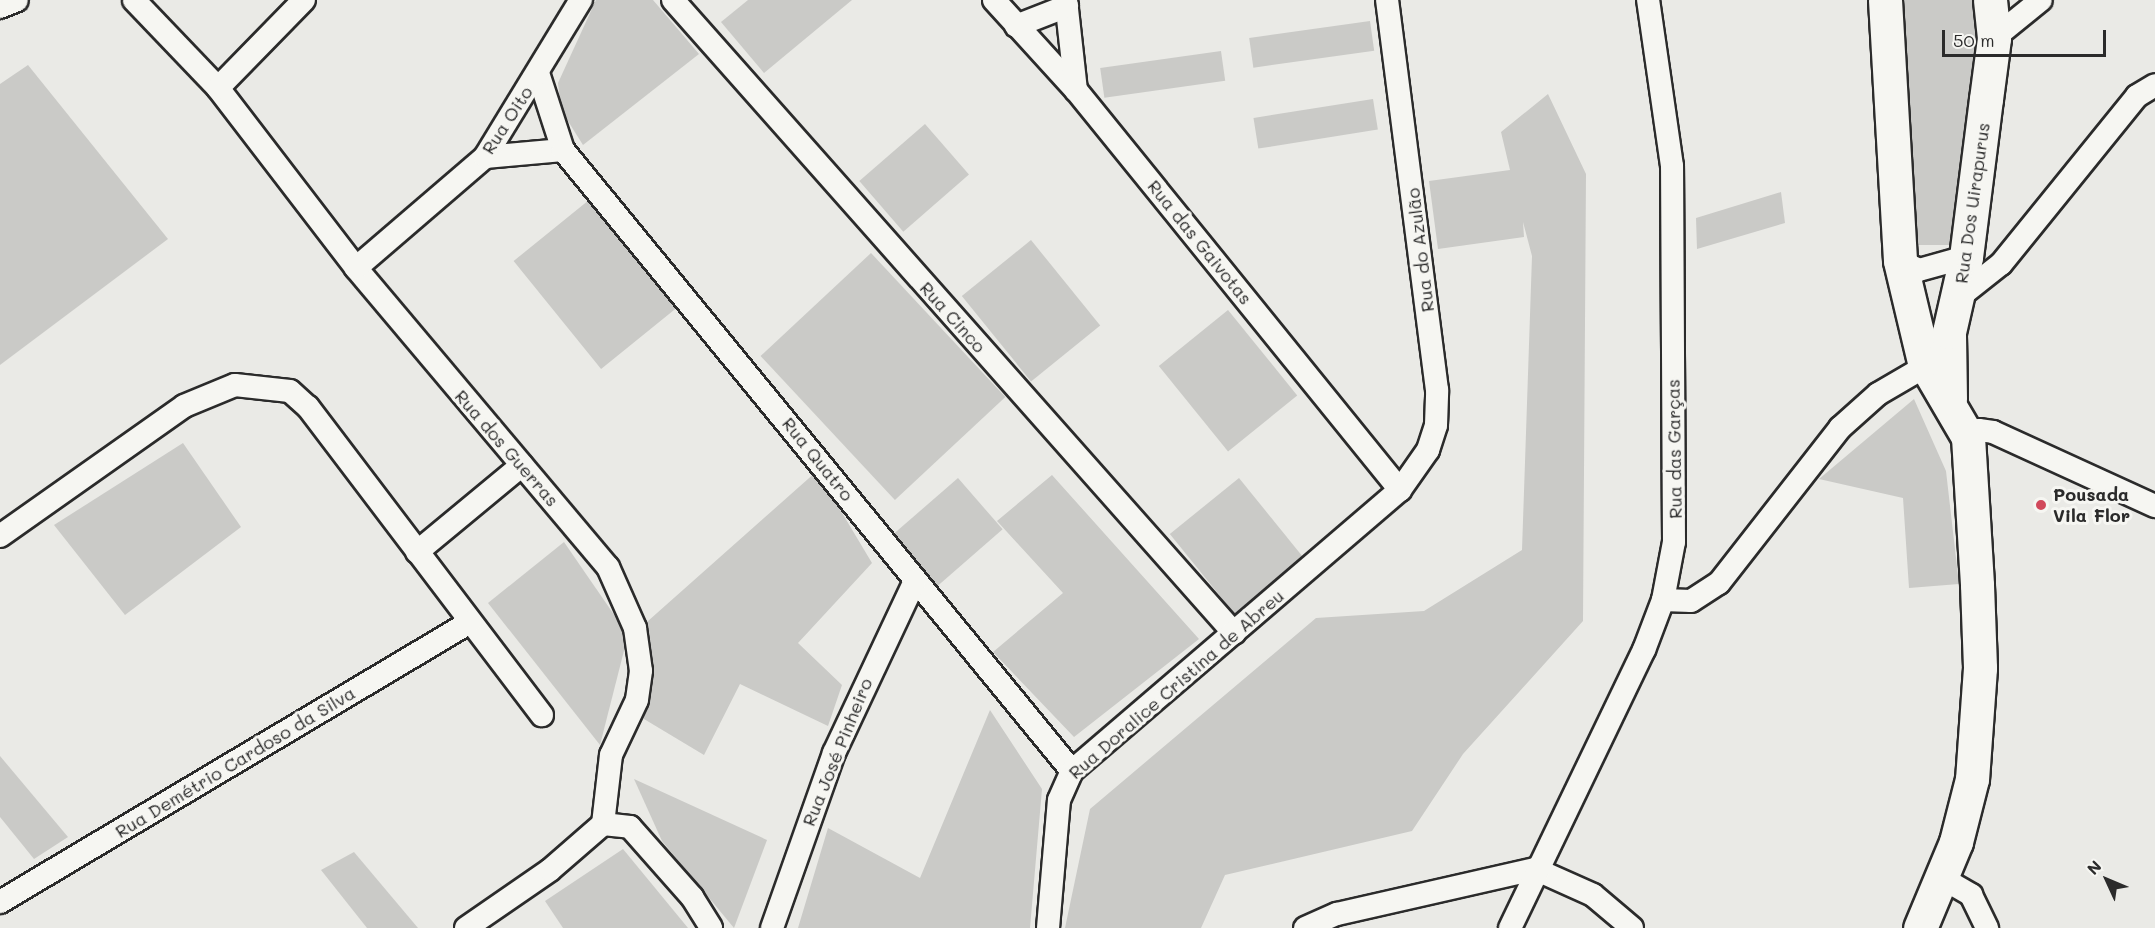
<!DOCTYPE html>
<meta charset="utf-8">
<style>
body{margin:0}
#map{position:relative;width:2155px;height:928px;overflow:hidden;background:#eaeae6;font-family:Mali,sans-serif}
div>[style]{position:absolute}
.green>*{inset:0;background:#cacac7;transform-origin:0 0}
.roads{filter:drop-shadow(2px 0 #2b2b2b) drop-shadow(-2px 0 #2b2b2b) drop-shadow(0 2px #2b2b2b) drop-shadow(0 -2px #2b2b2b)}
.street>*{height:22px;margin:-11px;padding:0 11px;transform-origin:11px;border-radius:11px;background:#f6f6f2}
.primary>*{height:33px;margin:-16.5px;padding:0 16.5px;transform-origin:16.5px;border-radius:16.5px;background:#f6f6f2}
.dots>*{width:16px;height:16px;translate:-50% -50%;box-sizing:border-box;border:3px solid #f6f6f2;border-radius:50%}
span{translate:-50% -50%;white-space:nowrap;text-align:center;line-height:1.15;-webkit-text-stroke:6px #f6f6f2;paint-order:stroke}
.street-label{font-size:18px;color:#2b2b2b}
.poi-label{font-size:18px;color:#2b2b2b;font-weight:700}
.left{translate:0 -50%;text-align:left}
.north{position:absolute;left:2077px;top:850px;width:60px;height:60px;-webkit-text-stroke:4px #f6f6f2;paint-order:stroke;rotate:314deg;font-size:16px;font-weight:700;line-height:24px;text-align:center;color:#2b2b2b}
.north::after{content:'';display:block;margin:auto;width:21px;height:27px;background:#2b2b2b;clip-path:polygon(50% 0,100% 100%,50% 72%,0 100%)}
.scale{position:absolute;left:1942px;top:30px;width:164px;height:27px;box-sizing:border-box;border:3px solid #2b2b2b;border-top:0;padding-left:8px;font-size:18px;line-height:21px;white-space:nowrap;color:#2b2b2b;-webkit-text-stroke:4px #f6f6f2;paint-order:stroke}
</style>
<div id="map">
<div class="green">
<div style="clip-path:polygon(596px 0,653px 0,699px 54px,583px 145px,561px 110px,558px 83px)"></div>
<div style="clip-path:polygon(748px 0,852px 0,764px 73px,721px 22px)"></div>
<div style="clip-path:polygon(1895px 0,1973px 0,1976px 37px,1957px 245px,1909px 245px)"></div>
<div style="left:1370px;top:21px;width:30px;height:122px;rotate:82deg"></div>
<div style="left:1221px;top:51px;width:30px;height:122px;rotate:82deg"></div>
<div style="clip-path:polygon(28px 65px,168px 239px,0 365px,0 84px)"></div>
<div style="clip-path:polygon(1548px 94px,1586px 174px,1583px 621px,1463px 754px,1412px 831px,1225px 875px,1201px 928px,1065px 928px,1090px 809px,1316px 618px,1424px 611px,1522px 550px,1532px 256px,1523px 222px,1524px 237px,1438px 249px,1429px 181px,1510px 170px,1501px 132px)"></div>
<div style="left:1373px;top:99px;width:31px;height:121px;rotate:81deg"></div>
<div style="left:925px;top:124px;width:67px;height:87px;rotate:49deg"></div>
<div style="clip-path:polygon(1781px 192px,1785px 223px,1697px 249px,1696px 218px)"></div>
<div style="left:589px;top:200px;width:139px;height:97px;rotate:51deg"></div>
<div style="left:1031px;top:240px;width:110px;height:89px;rotate:51deg"></div>
<div style="left:871px;top:253px;width:197px;height:151px;rotate:47deg"></div>
<div style="left:1228px;top:310px;width:110px;height:89px;rotate:51deg"></div>
<div style="clip-path:polygon(1914px 399px,1946px 471px,1959px 584px,1909px 588px,1903px 498px,1819px 479px)"></div>
<div style="clip-path:polygon(183px 443px,241px 527px,125px 615px,54px 525px)"></div>
<div style="clip-path:polygon(817px 471px,872px 563px,798px 643px,842px 685px,828px 726px,740px 684px,704px 755px,644px 719px,648px 621px)"></div>
<div style="clip-path:polygon(1052px 475px,1199px 639px,1074px 737px,993px 652px,1063px 593px,997px 521px)"></div>
<div style="left:958px;top:478px;width:68px;height:87px;rotate:49deg"></div>
<div style="left:1239px;top:478px;width:110px;height:89px;rotate:51deg"></div>
<div style="clip-path:polygon(564px 542px,628px 635px,600px 745px,488px 603px)"></div>
<div style="clip-path:polygon(990px 710px,1042px 789px,1030px 928px,798px 928px,828px 828px,920px 878px)"></div>
<div style="clip-path:polygon(0 756px,68px 837px,34px 859px,0 817px)"></div>
<div style="clip-path:polygon(634px 779px,767px 840px,734px 928px,662px 841px)"></div>
<div style="clip-path:polygon(623px 849px,688px 928px,563px 928px,545px 901px)"></div>
<div style="clip-path:polygon(354px 852px,418px 928px,367px 928px,321px 870px)"></div>
</div>
<div class="roads">
<div class="street">
<div style="left:134px;top:0;width:122px;rotate:46.3deg"></div>
<div style="left:218px;top:88px;width:227px;rotate:52.5deg"></div>
<div style="left:356px;top:268px;width:391px;rotate:49.9deg"></div>
<div style="left:608px;top:567px;width:67px;rotate:66.1deg"></div>
<div style="left:635px;top:628px;width:43px;rotate:82.1deg"></div>
<div style="left:641px;top:671px;width:29px;rotate:98deg"></div>
<div style="left:637px;top:700px;width:61px;rotate:115.3deg"></div>
<div style="left:611px;top:755px;width:69px;rotate:96.6deg"></div>
<div style="left:673px;top:0;width:846px;rotate:48.45deg"></div>
<div style="left:994px;top:0;width:122px;rotate:47.7deg"></div>
<div style="left:1076px;top:90px;width:515px;rotate:50.99deg"></div>
<div style="left:1066px;top:0;width:91px;rotate:83.7deg"></div>
<div style="left:0;top:7px;width:18px;rotate:-22deg"></div>
<div style="left:1016px;top:26px;width:55px;rotate:-21.4deg"></div>
<div style="left:1994px;top:38px;width:60px;rotate:-39deg"></div>
<div style="left:538px;top:73px;width:81px;rotate:72deg"></div>
<div style="left:218px;top:88px;width:123px;rotate:-45.7deg"></div>
<div style="left:485px;top:157px;width:78px;rotate:-5.1deg"></div>
<div style="left:563px;top:150px;width:803px;rotate:50.66deg"></div>
<div style="left:1900px;top:261px;width:21px;rotate:25deg"></div>
<div style="left:1919px;top:270px;width:49px;rotate:-15.5deg"></div>
<div style="left:356px;top:268px;width:170px;rotate:-40.7deg"></div>
<div style="left:485px;top:157px;width:184px;rotate:-58.6deg"></div>
<div style="left:1959px;top:297px;width:53px;rotate:-38.2deg"></div>
<div style="left:2001px;top:264px;width:216px;rotate:-51deg"></div>
<div style="left:2137px;top:96px;width:21px;rotate:-31deg"></div>
<div style="left:1968px;top:437px;width:13px;rotate:-32deg"></div>
<div style="left:1979px;top:430px;width:14px;rotate:8deg"></div>
<div style="left:1993px;top:432px;width:178px;rotate:24.6deg"></div>
<div style="left:0;top:536px;width:225px;rotate:-35.2deg"></div>
<div style="left:184px;top:406px;width:55px;rotate:-22.4deg"></div>
<div style="left:235px;top:385px;width:55px;rotate:6.2deg"></div>
<div style="left:290px;top:391px;width:24px;rotate:42deg"></div>
<div style="left:308px;top:407px;width:387px;rotate:52.8deg"></div>
<div style="left:417px;top:552px;width:136px;rotate:-39.6deg"></div>
<div style="left:1663px;top:600px;width:28px;rotate:2deg"></div>
<div style="left:1691px;top:601px;width:33px;rotate:-33deg"></div>
<div style="left:1719px;top:583px;width:197px;rotate:-52deg"></div>
<div style="left:1840px;top:428px;width:51px;rotate:-41.8deg"></div>
<div style="left:1878px;top:394px;width:69px;rotate:-30.3deg"></div>
<div style="left:603px;top:824px;width:27px;rotate:6deg"></div>
<div style="left:630px;top:827px;width:94px;rotate:48.5deg"></div>
<div style="left:692px;top:897px;width:36px;rotate:58deg"></div>
<div style="left:1535px;top:869px;width:64px;rotate:24.1deg"></div>
<div style="left:1593px;top:895px;width:51px;rotate:40.2deg"></div>
<div style="left:1942px;top:878px;width:34px;rotate:30deg"></div>
<div style="left:1971px;top:895px;width:37px;rotate:64deg"></div>
<div style="left:0;top:902px;width:547px;rotate:-30.78deg"></div>
<div style="left:466px;top:928px;width:102px;rotate:-34.6deg"></div>
<div style="left:550px;top:870px;width:70px;rotate:-41deg"></div>
<div style="left:772px;top:928px;width:186px;rotate:-70.5deg"></div>
<div style="left:834px;top:753px;width:190px;rotate:-64.8deg"></div>
<div style="left:1048px;top:928px;width:128px;rotate:-85.1deg"></div>
<div style="left:1059px;top:800px;width:32px;rotate:-66deg"></div>
<div style="left:1072px;top:771px;width:432px;rotate:-40.6deg"></div>
<div style="left:1400px;top:490px;width:49px;rotate:-55deg"></div>
<div style="left:1428px;top:450px;width:26px;rotate:-72deg"></div>
<div style="left:1436px;top:425px;width:35px;rotate:-88deg"></div>
<div style="left:1437px;top:390px;width:393px;rotate:-97.3deg"></div>
<div style="left:1305px;top:928px;width:35px;rotate:-24deg"></div>
<div style="left:1337px;top:914px;width:203px;rotate:-12.8deg"></div>
<div style="left:1510px;top:928px;width:309px;rotate:-64.3deg"></div>
<div style="left:1644px;top:650px;width:53px;rotate:-69.2deg"></div>
<div style="left:1663px;top:600px;width:59px;rotate:-79.3deg"></div>
<div style="left:1674px;top:542px;width:376px;rotate:-90.3deg"></div>
<div style="left:1672px;top:166px;width:168px;rotate:-98.2deg"></div>
</div>
<div class="primary">
<div style="left:1885px;top:0;width:261px;rotate:86.7deg"></div>
<div style="left:1900px;top:261px;width:104px;rotate:76.6deg"></div>
<div style="left:1924px;top:362px;width:87px;rotate:59.6deg"></div>
<div style="left:1968px;top:437px;width:148px;rotate:86.5deg"></div>
<div style="left:1977px;top:585px;width:83px;rotate:87.9deg"></div>
<div style="left:1980px;top:668px;width:111px;rotate:94.1deg"></div>
<div style="left:1972px;top:779px;width:65px;rotate:104.3deg"></div>
<div style="left:1956px;top:842px;width:93px;rotate:112.7deg"></div>
<div style="left:1950px;top:399px;width:67px;rotate:-90.9deg"></div>
<div style="left:1949px;top:332px;width:77px;rotate:-77.2deg"></div>
<div style="left:1966px;top:257px;width:159px;rotate:-82.8deg"></div>
<div style="left:1986px;top:99px;width:62px;rotate:-82.5deg"></div>
<div style="left:1994px;top:38px;width:38px;rotate:-96deg"></div>
</div>
</div>
<div class="dots">
<div style="left:2041px;top:505px;background:#d1495b"></div>
</div>
<div class="street-label">
<span style="left:507px;top:120px;rotate:-57deg">Rua Oito</span>
<span style="left:1972px;top:203px;rotate:-82deg">Rua Dos Uirapurus</span>
<span style="left:1200px;top:242px;rotate:51deg">Rua das Gaivotas</span>
<span style="left:1420px;top:250px;rotate:-97deg">Rua do Azulão</span>
<span style="left:953px;top:317px;rotate:48deg">Rua Cinco</span>
<span style="left:507px;top:448px;rotate:49deg">Rua dos Guerras</span>
<span style="left:1674px;top:449px;rotate:-91deg">Rua das Garças</span>
<span style="left:818px;top:459px;rotate:51deg">Rua Quatro</span>
<span style="left:1176px;top:684px;rotate:-41deg">Rua Doralice Cristina de Abreu</span>
<span style="left:837px;top:752px;rotate:-68deg">Rua José Pinheiro</span>
<span style="left:235px;top:762px;rotate:-31deg">Rua Demétrio Cardoso da Silva</span>
</div>
<div class="poi-label">
<span class="left" style="left:2053px;top:505px">Pousada<br>Vila Flor</span>
</div>
<div class="north">N</div>
<div class="scale">50 m</div>
</div>
